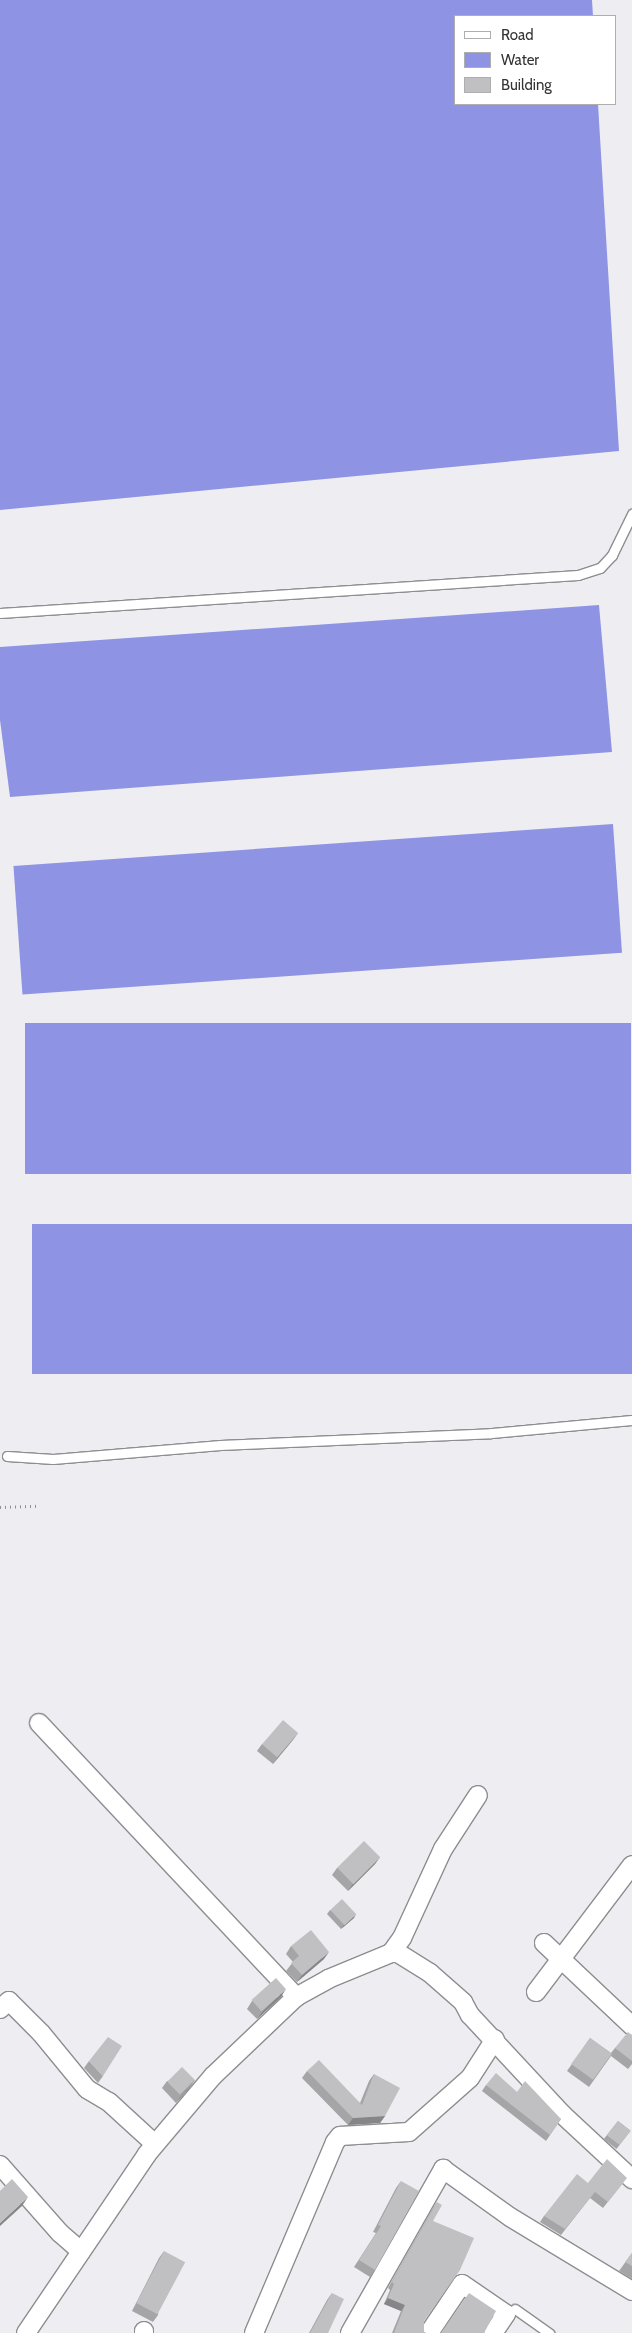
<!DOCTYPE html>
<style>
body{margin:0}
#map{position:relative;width:632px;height:2333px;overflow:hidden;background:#eeeef2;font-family:Cabin,sans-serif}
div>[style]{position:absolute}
.water>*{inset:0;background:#8f93e4;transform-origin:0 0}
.path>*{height:3px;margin-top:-1.5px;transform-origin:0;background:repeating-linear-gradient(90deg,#909093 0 1px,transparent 0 5px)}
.roads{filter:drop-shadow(1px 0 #8d8e91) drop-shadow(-1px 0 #8d8e91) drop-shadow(0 1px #8d8e91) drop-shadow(0 -1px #8d8e91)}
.lane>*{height:9px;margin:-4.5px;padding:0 4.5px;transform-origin:4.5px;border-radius:4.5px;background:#fff}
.street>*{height:18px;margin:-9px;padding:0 9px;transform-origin:9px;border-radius:9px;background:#fff}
.wall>*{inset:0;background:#a5a5a8;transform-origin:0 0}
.shaded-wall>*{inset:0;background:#868688}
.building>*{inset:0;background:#c0c0c3;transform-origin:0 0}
span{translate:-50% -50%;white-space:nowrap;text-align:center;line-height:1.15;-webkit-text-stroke:5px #fff;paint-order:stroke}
.legend{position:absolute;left:454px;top:15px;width:162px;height:90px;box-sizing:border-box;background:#fff;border:1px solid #adaeae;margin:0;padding:6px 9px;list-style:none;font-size:15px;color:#333435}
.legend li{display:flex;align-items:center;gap:10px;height:25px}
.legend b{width:25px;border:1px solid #adaeae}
</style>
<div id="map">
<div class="water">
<div style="clip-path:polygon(0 0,592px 0,593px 16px,456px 16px,456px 104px,598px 104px,619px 451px,0 510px)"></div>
<div style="clip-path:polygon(599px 605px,612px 752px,10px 797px,0 720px,0 647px)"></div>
<div style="left:613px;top:824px;width:129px;height:601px;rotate:86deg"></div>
<div style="left:631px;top:1023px;width:151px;height:606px;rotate:90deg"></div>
<div style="left:632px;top:1224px;width:150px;height:600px;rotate:90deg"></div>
</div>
<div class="path">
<div style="left:0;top:1507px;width:38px;rotate:-2deg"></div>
</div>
<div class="roads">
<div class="lane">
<div style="left:0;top:613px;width:579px;rotate:-3.76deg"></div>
<div style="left:578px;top:575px;width:23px;rotate:-18deg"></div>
<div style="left:600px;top:568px;width:18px;rotate:-47deg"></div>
<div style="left:612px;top:555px;width:46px;rotate:-64deg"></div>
<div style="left:7px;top:1456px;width:46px;rotate:3.7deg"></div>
<div style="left:53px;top:1459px;width:168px;rotate:-4.8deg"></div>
<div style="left:220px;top:1445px;width:271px;rotate:-2.5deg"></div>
<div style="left:491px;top:1433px;width:142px;rotate:-5.3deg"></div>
<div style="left:515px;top:2309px;width:42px;rotate:35.2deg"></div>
</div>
<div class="street">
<div style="left:39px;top:1723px;width:376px;rotate:46.8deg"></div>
<div style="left:544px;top:1943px;width:121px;rotate:43.3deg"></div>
<div style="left:391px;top:1953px;width:19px;rotate:-54deg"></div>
<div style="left:402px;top:1938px;width:98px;rotate:-65.3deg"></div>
<div style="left:443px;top:1849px;width:64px;rotate:-57.1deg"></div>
<div style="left:536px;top:1992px;width:159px;rotate:-52.9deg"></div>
<div style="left:0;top:2009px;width:12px;rotate:-42deg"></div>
<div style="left:9px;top:2001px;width:45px;rotate:45deg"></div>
<div style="left:41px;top:2033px;width:72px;rotate:50.6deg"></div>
<div style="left:87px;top:2089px;width:26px;rotate:31deg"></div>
<div style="left:109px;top:2102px;width:62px;rotate:42.4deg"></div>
<div style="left:0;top:2165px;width:91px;rotate:48.6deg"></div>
<div style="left:60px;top:2233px;width:28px;rotate:41deg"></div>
<div style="left:26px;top:2333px;width:216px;rotate:-55.9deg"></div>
<div style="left:147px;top:2154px;width:102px;rotate:-49.8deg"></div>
<div style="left:213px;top:2076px;width:115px;rotate:-43.6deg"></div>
<div style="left:296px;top:1997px;width:37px;rotate:-29deg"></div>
<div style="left:328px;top:1979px;width:68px;rotate:-22.4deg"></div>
<div style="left:391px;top:1953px;width:7px"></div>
<div style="left:398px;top:1953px;width:38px;rotate:32deg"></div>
<div style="left:430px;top:1973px;width:44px;rotate:41.3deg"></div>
<div style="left:463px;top:2002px;width:15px;rotate:62deg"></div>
<div style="left:470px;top:2015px;width:135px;rotate:47.1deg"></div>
<div style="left:562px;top:2114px;width:96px;rotate:42.9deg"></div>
<div style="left:144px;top:2333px;width:2px;rotate:-90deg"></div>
<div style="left:254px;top:2333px;width:207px;rotate:-67deg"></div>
<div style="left:335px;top:2142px;width:8px;rotate:-50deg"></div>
<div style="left:340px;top:2136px;width:69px;rotate:-3.3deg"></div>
<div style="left:409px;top:2132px;width:81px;rotate:-41.5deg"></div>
<div style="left:470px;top:2078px;width:46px;rotate:-57.3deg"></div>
<div style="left:350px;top:2333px;width:189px;rotate:-60.4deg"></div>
<div style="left:443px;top:2169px;width:82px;rotate:35.6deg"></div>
<div style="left:510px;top:2217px;width:143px;rotate:31.2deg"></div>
<div style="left:429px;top:2333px;width:59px;rotate:-56deg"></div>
<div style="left:462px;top:2284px;width:53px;rotate:34.3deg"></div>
<div style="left:506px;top:2314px;width:23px;rotate:124deg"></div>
</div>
</div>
<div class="wall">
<div style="clip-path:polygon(298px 1733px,273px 1764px,257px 1751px,262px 1744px)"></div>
<div style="clip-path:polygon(380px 1857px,375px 1864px,348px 1891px,332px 1875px,337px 1868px)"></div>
<div style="clip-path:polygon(330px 1910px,354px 1918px,341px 1929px,327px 1914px)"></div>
<div style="clip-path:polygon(291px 1946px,324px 1959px,297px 1982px,286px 1971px,293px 1962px,286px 1954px)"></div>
<div style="clip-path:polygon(281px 1997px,257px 2019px,247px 2009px,252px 2001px)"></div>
<div style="clip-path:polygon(632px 2035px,632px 2064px,628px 2069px,611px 2056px,589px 2087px,567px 2071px,590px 2038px,611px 2053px,615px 2048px)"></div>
<div style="clip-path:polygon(89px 2061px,103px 2076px,98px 2083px,84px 2068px)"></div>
<div style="clip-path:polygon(307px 2071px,360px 2103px,369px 2081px,374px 2074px,385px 2116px,380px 2123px,348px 2125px,302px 2078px)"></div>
<div style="clip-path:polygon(195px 2080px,176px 2103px,162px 2088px,167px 2081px)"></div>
<div style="clip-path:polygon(486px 2085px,561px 2119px,546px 2141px,482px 2091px)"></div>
<div style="left:618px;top:2121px;width:16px;height:23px;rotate:38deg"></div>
<div style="clip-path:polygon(401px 2181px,375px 2270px,370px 2277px,354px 2267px,376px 2233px,373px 2232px,396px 2188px)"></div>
<div style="clip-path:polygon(588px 2183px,622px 2184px,603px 2208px,590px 2198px,561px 2235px,540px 2222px,544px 2216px)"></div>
<div style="clip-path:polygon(437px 2202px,433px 2221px,424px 2321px,424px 2332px,426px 2333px,392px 2333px,401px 2311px,384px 2304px,390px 2290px,388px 2288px,433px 2208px)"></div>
<div style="clip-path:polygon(164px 2251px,158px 2315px,153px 2322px,132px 2311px,159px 2258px)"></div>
<div style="clip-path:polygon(632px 2253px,632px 2279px,619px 2271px)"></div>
<div style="clip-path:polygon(332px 2293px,328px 2333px,309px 2333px,327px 2300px)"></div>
</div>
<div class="shaded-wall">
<div style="clip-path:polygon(298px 1733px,293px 1740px,273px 1764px,278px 1757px)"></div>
<div style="clip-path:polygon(380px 1857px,375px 1864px,348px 1891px,353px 1884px)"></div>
<div style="clip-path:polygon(356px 1914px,354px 1918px,341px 1929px,344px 1925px)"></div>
<div style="clip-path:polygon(329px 1952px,324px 1959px,297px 1982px,302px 1975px)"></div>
<div style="clip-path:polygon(286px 1989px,281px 1997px,257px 2019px,262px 2012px)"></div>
<div style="clip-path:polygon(195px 2080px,190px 2087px,176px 2103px,181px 2096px)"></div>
<div style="clip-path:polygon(385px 2116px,380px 2123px,348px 2125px,353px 2118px)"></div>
<div style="clip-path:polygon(28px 2197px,22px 2206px,0 2226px,0 2223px)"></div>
<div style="clip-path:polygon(388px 2298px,405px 2305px,401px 2311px,384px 2304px)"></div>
</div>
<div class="building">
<div style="left:283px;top:1720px;width:20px;height:32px;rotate:41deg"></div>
<div style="left:364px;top:1841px;width:23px;height:38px;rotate:45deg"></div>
<div style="left:342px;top:1899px;width:21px;height:16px;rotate:47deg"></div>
<div style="clip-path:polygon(311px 1930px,329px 1952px,302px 1975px,291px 1963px,299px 1956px,291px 1946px)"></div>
<div style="left:276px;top:1978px;width:15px;height:33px;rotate:48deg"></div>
<div style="clip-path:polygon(628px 2032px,632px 2035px,632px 2061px,615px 2048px)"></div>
<div style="clip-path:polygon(108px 2037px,122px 2046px,103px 2076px,89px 2061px)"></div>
<div style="left:590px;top:2038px;width:27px;height:32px;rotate:36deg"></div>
<div style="clip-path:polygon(319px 2060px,362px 2105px,374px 2074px,400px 2088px,385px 2116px,353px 2118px,307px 2071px)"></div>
<div style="left:182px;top:2067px;width:18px;height:21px;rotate:45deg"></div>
<div style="clip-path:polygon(496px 2073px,517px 2092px,525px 2081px,561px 2119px,550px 2135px,486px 2085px)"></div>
<div style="left:618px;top:2121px;width:16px;height:18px;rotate:38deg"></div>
<div style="clip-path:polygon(607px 2159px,627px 2178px,608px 2202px,595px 2192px,565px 2229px,544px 2216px,577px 2174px,588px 2183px)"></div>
<div style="clip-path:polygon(12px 2179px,28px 2197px,0 2223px,0 2191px)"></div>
<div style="clip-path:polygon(401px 2181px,419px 2191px,375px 2270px,359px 2260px,381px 2226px,378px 2225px)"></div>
<div style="clip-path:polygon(437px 2202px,442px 2205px,433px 2221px,474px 2238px,460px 2270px,424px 2321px,424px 2332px,426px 2333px,394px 2333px,405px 2305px,388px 2298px,394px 2284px,392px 2282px)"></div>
<div style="left:164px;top:2251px;width:24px;height:59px;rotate:28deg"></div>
<div style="clip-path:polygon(632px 2253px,632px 2266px,625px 2262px)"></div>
<div style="clip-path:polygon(332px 2293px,344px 2299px,328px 2333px,310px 2333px)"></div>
<div style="clip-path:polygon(469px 2293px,496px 2311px,484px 2333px,441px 2333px)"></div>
</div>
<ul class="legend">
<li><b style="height:6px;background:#fff"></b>Road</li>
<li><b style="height:14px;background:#8f93e4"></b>Water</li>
<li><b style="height:14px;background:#c0c0c3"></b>Building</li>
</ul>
</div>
